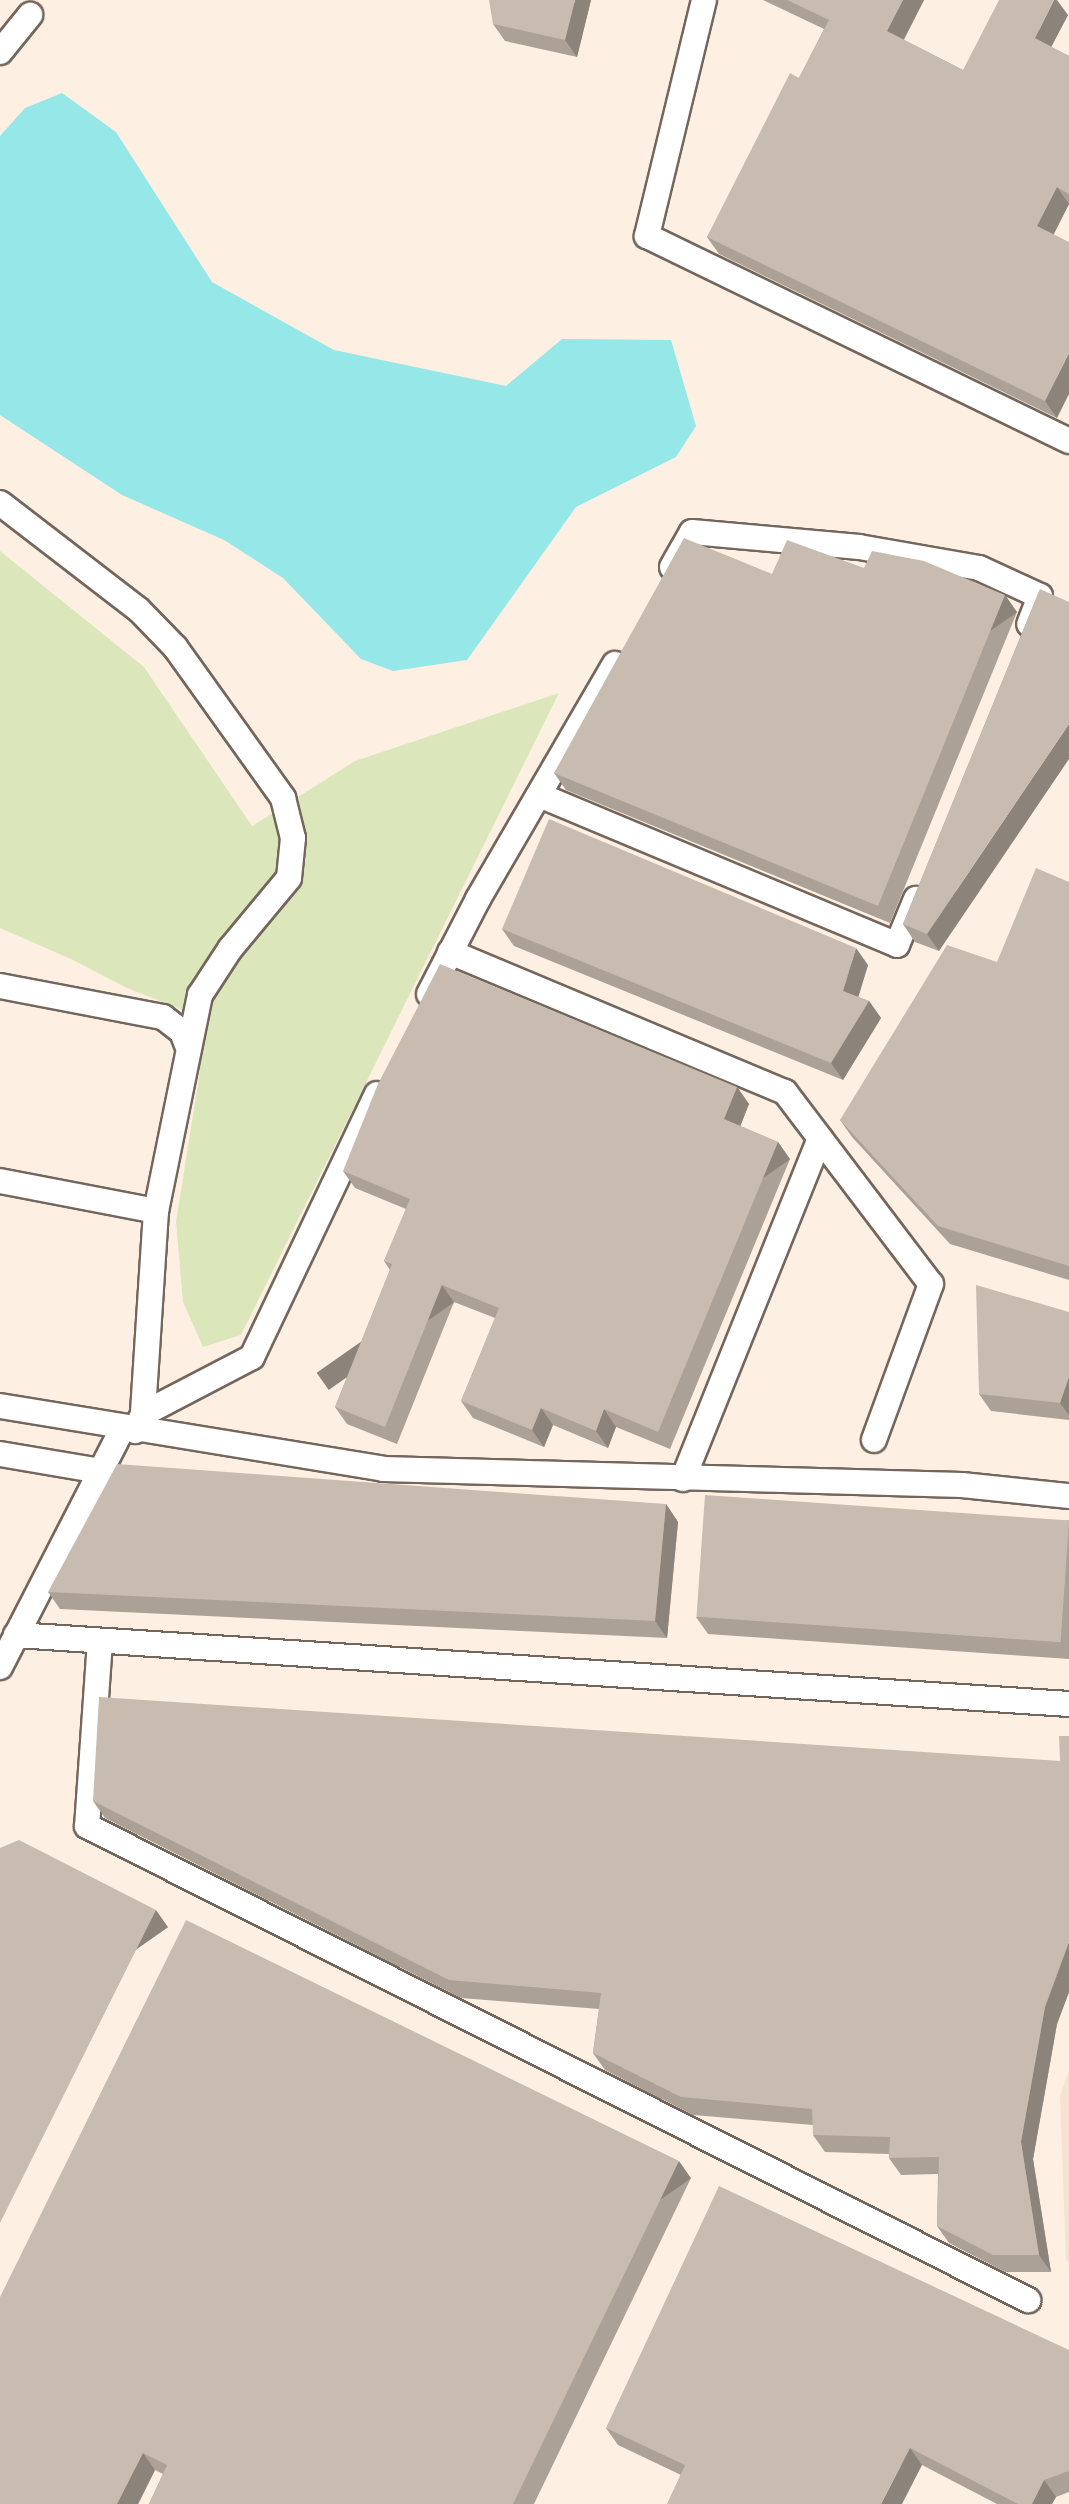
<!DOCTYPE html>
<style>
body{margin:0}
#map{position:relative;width:1069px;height:2504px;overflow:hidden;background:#feefe3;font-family:"Fira Sans",sans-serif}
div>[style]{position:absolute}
.built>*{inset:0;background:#f7e2d1}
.green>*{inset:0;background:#dbe7bb}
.water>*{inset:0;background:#96e7e8}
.roads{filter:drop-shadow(2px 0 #73665c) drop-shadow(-2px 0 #73665c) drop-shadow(0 2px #73665c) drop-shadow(0 -2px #73665c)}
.minor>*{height:24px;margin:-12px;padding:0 12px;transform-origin:12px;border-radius:12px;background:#fff}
.wall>*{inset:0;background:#aca196}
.shaded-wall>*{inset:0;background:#8c837a;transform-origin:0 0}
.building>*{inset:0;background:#c8bbaf;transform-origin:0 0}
span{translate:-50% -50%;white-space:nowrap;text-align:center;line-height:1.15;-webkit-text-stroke:7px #fff;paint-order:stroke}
</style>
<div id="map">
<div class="built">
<div style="clip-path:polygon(1069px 2070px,1069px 2263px,1066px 2261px,1060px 2096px)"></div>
</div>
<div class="green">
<div style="clip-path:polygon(0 551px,144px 667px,252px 826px,355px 761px,559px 693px,241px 1335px,203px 1347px,183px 1302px,176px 1222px,200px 1071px,183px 1010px,127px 988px,73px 960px,0 928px)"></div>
</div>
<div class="water">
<div style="clip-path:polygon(62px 93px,116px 132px,212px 282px,334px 350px,506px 386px,562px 339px,671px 340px,696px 426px,676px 457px,576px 507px,467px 660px,393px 671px,361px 659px,283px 578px,224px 540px,122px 495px,0 415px,0 136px,25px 108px)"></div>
</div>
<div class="roads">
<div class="minor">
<div style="left:704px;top:0;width:243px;rotate:103.6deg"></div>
<div style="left:647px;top:236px;width:469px;rotate:25.9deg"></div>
<div style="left:0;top:52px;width:48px;rotate:-51deg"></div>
<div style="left:0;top:503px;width:175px;rotate:37.6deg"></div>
<div style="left:139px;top:610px;width:52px;rotate:45.8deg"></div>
<div style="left:175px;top:647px;width:186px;rotate:54.4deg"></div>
<div style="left:283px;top:798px;width:41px;rotate:76deg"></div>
<div style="left:293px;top:838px;width:40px;rotate:95.7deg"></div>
<div style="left:289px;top:878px;width:92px;rotate:129.7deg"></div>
<div style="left:230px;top:949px;width:55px;rotate:123.1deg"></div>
<div style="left:200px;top:995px;width:220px;rotate:101.5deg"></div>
<div style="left:156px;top:1211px;width:203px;rotate:93.7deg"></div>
<div style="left:143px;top:1414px;width:19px;rotate:115deg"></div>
<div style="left:672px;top:567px;width:40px;rotate:-60.3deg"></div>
<div style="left:692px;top:532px;width:168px;rotate:5.1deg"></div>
<div style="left:859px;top:547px;width:122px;rotate:9.9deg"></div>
<div style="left:979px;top:568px;width:67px;rotate:24.7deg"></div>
<div style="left:1040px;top:596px;width:30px;rotate:111deg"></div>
<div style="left:539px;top:795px;width:388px;rotate:22.7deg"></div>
<div style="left:897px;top:945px;width:50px;rotate:-67.6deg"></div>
<div style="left:450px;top:952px;width:363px;rotate:22.7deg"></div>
<div style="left:785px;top:1092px;width:241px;rotate:52.8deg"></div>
<div style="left:931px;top:1284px;width:166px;rotate:110.1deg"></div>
<div style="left:0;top:986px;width:166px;rotate:10.8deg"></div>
<div style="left:163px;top:1017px;width:24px;rotate:38deg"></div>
<div style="left:182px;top:1032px;width:14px;rotate:69deg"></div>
<div style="left:429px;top:994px;width:107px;rotate:-62.7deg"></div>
<div style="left:478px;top:899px;width:272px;rotate:-59.8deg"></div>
<div style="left:0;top:1181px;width:159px;rotate:10.9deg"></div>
<div style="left:0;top:1406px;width:388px;rotate:9.3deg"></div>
<div style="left:383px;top:1469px;width:579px;rotate:1.58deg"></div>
<div style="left:962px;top:1485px;width:108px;rotate:5.9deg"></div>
<div style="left:143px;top:1414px;width:123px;rotate:-27.6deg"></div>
<div style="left:252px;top:1357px;width:291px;rotate:-64.6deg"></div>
<div style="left:0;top:1454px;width:101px;rotate:9.6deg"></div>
<div style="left:683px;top:1479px;width:367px;rotate:-68.1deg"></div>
<div style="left:16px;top:1635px;width:1055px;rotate:3.75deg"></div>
<div style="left:100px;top:1641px;width:185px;rotate:94deg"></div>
<div style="left:87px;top:1826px;width:1054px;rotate:26.74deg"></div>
<div style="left:0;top:1667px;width:269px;rotate:-62.8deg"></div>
</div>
</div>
<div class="wall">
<div style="clip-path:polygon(591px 0,577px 57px,505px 41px,493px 24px)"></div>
<div style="clip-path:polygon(763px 0,924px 0,904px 40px,963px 70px,1068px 15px,1051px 47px,1069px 56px,1069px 204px,1054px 234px,1057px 418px,719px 254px,707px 237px,799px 78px,824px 29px)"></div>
<div style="clip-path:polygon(864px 568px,1005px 595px,1017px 612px,890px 923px,566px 790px,554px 773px,772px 574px)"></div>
<div style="clip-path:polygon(1040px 589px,939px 951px,915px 942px,903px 924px)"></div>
<div style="clip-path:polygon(1069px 882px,1069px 1280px,950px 1244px,852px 1137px,840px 1120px,997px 962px)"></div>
<div style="clip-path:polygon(502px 929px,868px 965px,858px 997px,869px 1001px,881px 1018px,843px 1080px,514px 946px)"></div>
<div style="clip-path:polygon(737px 1087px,749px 1104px,740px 1126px,778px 1142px,790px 1159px,670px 1449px,616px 1427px,608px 1448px,553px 1425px,544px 1447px,473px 1418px,461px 1401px,495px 1318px,454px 1302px,397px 1444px,347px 1424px,335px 1407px,390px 1270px,384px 1261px,406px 1209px,355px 1188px,343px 1171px)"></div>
<div style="clip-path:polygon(1069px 1312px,1069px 1420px,991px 1411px,979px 1394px)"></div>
<div style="clip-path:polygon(666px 1504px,678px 1522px,667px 1638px,60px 1609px,48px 1592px)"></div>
<div style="clip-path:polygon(1069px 1520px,1069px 1659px,708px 1634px,696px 1617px)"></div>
<div style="clip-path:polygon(1069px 1736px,1069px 1992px,1057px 2024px,1033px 2159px,1051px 2272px,1005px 2272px,949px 2243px,937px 2226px,938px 2174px,901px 2175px,889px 2158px,889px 2154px,825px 2152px,813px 2135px,813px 2125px,693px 2115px,605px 2070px,593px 2053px,599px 2009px,461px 1998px,105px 1818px,93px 1801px,1060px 1761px)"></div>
<div style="clip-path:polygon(691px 2178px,534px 2504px,149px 2504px,163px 2474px,155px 2470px,138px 2504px,0 2504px)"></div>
<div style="clip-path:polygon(1069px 2350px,1069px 2492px,1056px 2497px,1052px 2504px,997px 2504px,922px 2465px,681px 2475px,618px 2445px,606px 2428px)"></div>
</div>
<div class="shaded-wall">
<div style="clip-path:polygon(575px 0,591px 0,577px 57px,565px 40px)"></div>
<div style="clip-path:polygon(903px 0,924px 0,899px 48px,887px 31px)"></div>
<div style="clip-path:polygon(1054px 0,1057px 0,1068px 15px,1047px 55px,1035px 38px)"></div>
<div style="clip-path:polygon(1057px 187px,1069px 204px,1049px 243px,1037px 226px)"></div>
<div style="clip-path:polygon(1069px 353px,1069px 394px,1057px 418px,1045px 401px)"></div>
<div style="left:1005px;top:595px;width:21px;height:336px;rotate:55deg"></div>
<div style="clip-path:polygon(1069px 724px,1069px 759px,939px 951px,927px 934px)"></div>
<div style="clip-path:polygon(856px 948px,868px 965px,855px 1008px,843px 991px)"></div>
<div style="clip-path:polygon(869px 1001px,881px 1018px,843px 1080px,831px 1063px)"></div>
<div style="clip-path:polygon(737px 1087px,749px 1104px,736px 1137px,724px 1119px)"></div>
<div style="left:778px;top:1142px;width:21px;height:314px;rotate:55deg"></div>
<div style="left:442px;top:1285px;width:21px;height:153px;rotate:55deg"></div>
<div style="clip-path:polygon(1069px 1377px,1069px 1415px,1060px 1403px)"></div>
<div style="clip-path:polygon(541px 1408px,553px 1425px,544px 1447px,532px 1430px)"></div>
<div style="clip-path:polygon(604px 1409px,616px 1427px,608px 1448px,596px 1431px)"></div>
<div style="clip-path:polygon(666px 1504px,678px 1522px,667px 1638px,655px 1621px)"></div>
<div style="left:156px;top:1910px;width:21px;height:350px;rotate:55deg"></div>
<div style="clip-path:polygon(1069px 1942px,1069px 1992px,1057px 2024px,1033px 2159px,1051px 2272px,1039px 2255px,1021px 2142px,1045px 2007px)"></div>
<div style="left:679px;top:2161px;width:21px;height:381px;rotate:55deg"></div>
<div style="clip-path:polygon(910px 2448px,922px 2465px,902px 2504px,881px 2504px)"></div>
<div style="clip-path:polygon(143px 2453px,155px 2470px,138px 2504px,117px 2504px)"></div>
<div style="clip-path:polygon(1044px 2480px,1056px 2497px,1052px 2504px,1032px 2504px)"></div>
</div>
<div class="building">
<div style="clip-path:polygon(489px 0,575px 0,565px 40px,493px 24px)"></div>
<div style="clip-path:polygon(787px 0,903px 0,887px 31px,963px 70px,999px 0,1054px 0,1035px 38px,1069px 56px,1069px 194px,1057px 187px,1037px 226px,1069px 242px,1069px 353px,1045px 401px,707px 237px,790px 73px,799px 78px,829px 20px)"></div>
<div style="clip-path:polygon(684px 538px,772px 574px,787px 540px,864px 568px,872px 551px,924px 561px,1005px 595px,878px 906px,554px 773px)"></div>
<div style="clip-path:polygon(1040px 589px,1069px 602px,1069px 724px,927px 934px,903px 924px)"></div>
<div style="clip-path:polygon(549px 819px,856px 948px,843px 991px,869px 1001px,831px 1063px,502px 929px)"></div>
<div style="clip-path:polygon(1036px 868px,1069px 882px,1069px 1266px,938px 1226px,840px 1120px,947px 945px,997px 962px)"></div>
<div style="clip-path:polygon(440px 964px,737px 1087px,724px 1119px,778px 1142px,658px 1432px,604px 1409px,596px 1431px,541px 1408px,532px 1430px,461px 1401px,499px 1308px,442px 1285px,385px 1427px,335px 1407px,392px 1264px,384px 1261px,410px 1199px,343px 1171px,378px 1084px)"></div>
<div style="clip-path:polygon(976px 1285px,1069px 1312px,1069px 1377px,1060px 1403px,979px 1394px)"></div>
<div style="clip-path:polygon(117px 1464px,666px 1504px,655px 1621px,48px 1592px)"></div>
<div style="left:705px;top:1495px;width:365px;height:122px;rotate:4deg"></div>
<div style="clip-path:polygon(99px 1697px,1060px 1761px,1059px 1736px,1069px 1736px,1069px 1942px,1045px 2007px,1021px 2142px,1039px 2255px,993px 2255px,937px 2226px,939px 2157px,889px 2158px,890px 2137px,813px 2135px,812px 2109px,681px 2097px,593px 2053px,601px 1993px,449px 1980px,93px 1801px)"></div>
<div style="clip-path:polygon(19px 1840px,156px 1910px,0 2223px,0 1848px)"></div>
<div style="clip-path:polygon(186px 1920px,679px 2161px,513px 2504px,149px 2504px,167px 2465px,143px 2453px,117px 2504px,0 2504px,0 2297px)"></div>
<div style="clip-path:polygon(719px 2186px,1069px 2350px,1069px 2471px,1044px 2480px,1032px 2504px,1018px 2504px,910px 2448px,881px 2504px,667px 2504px,685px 2465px,606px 2428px)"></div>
</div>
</div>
